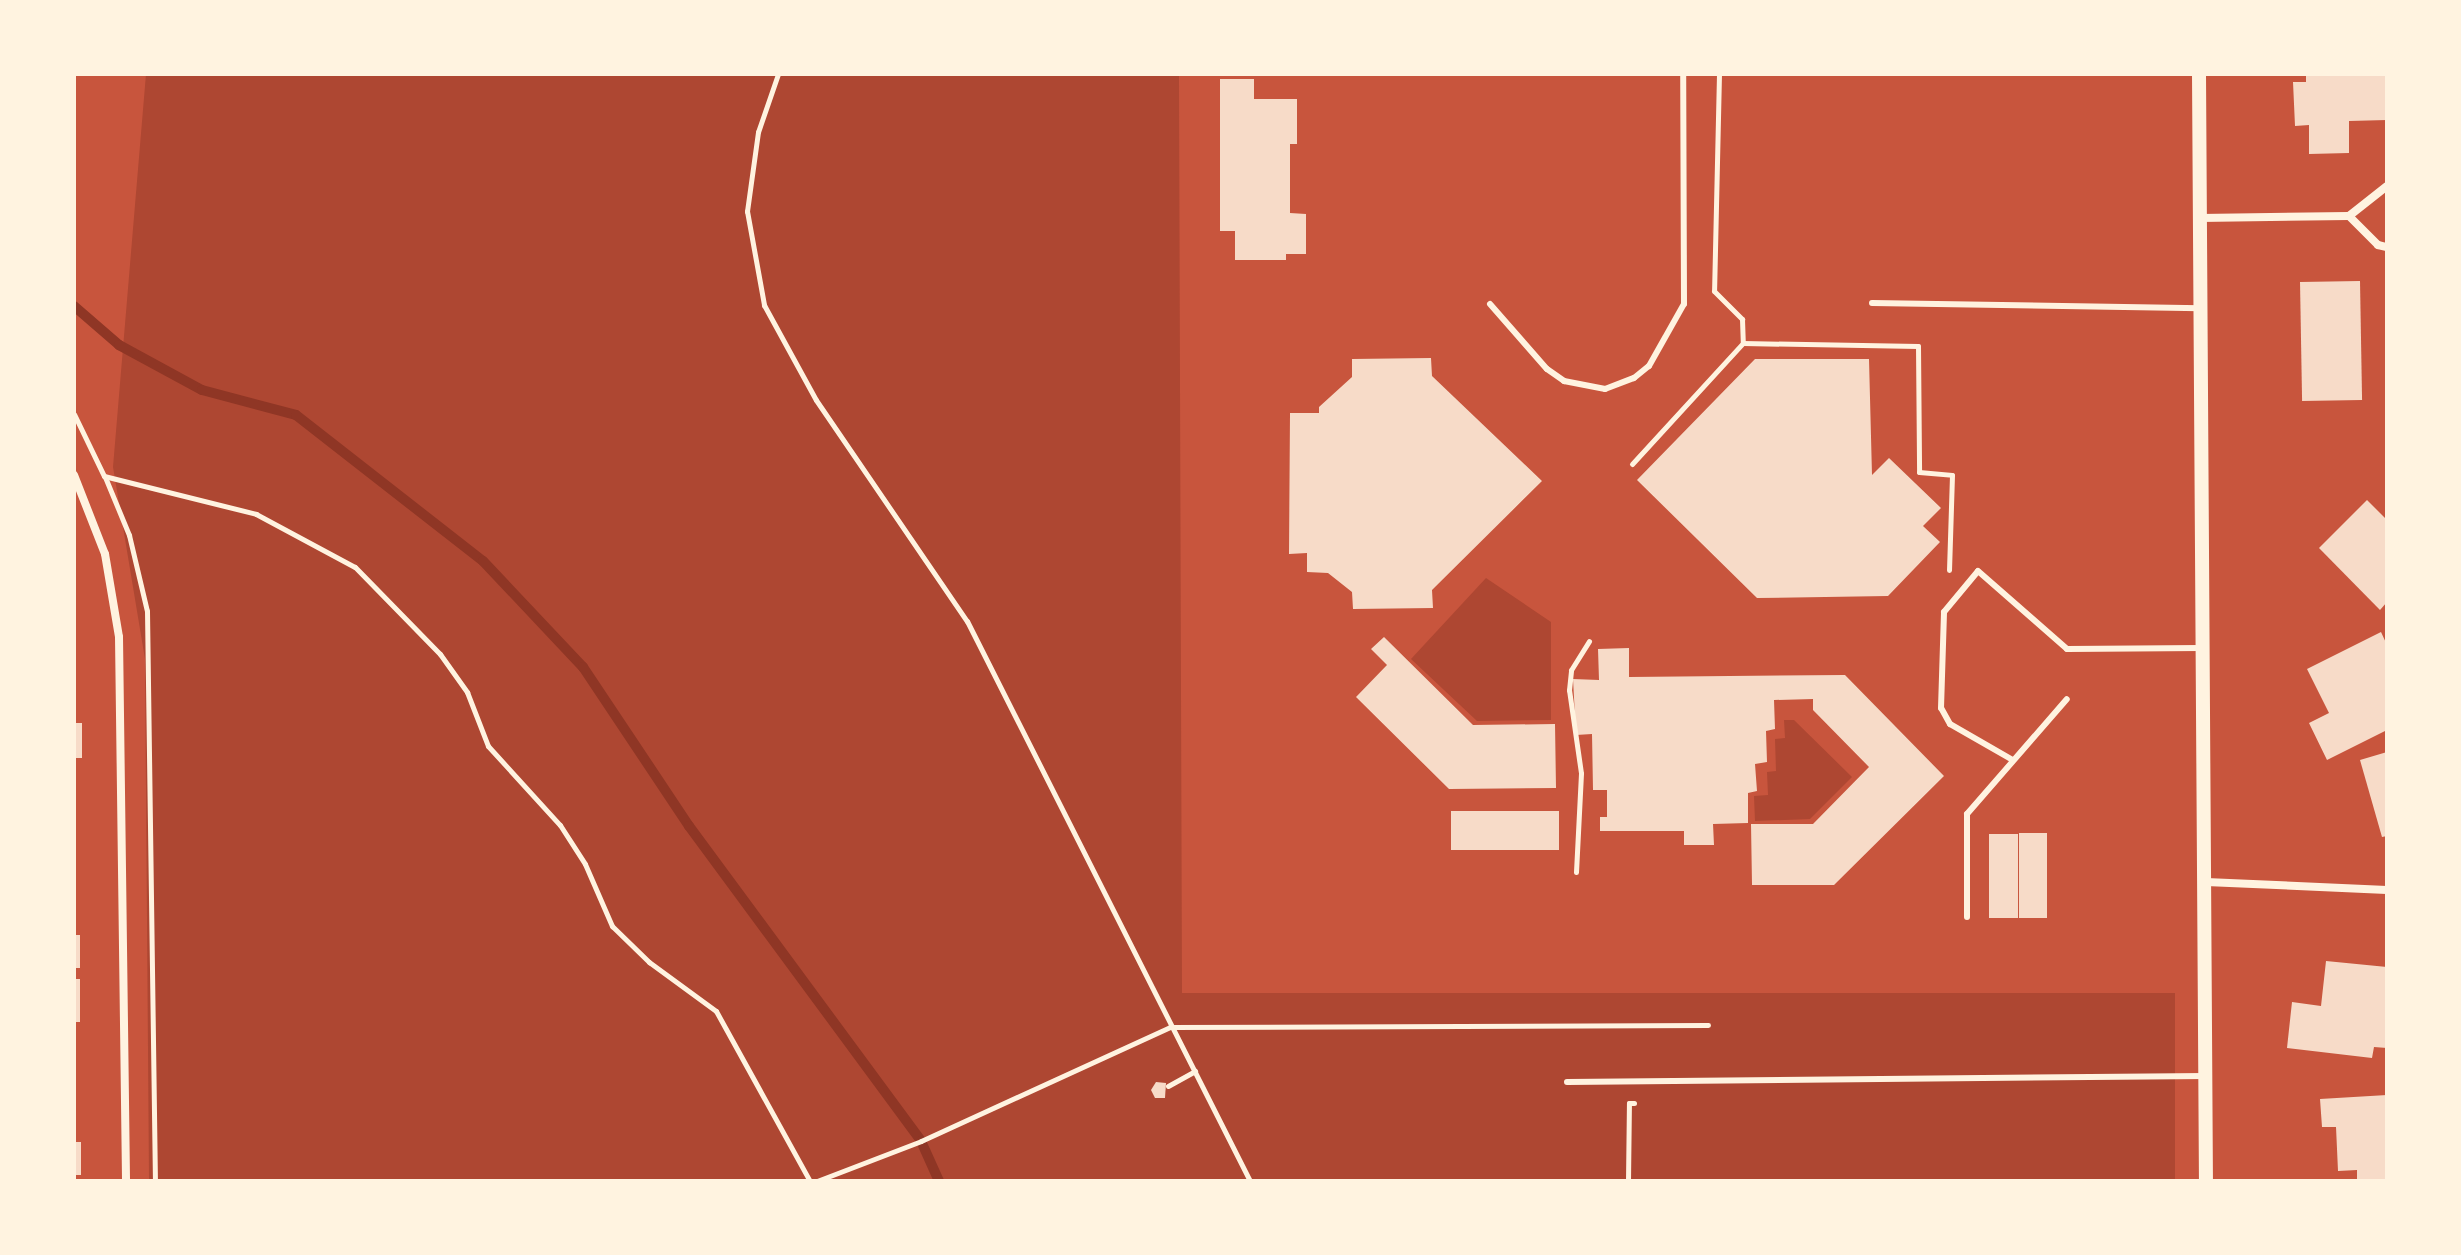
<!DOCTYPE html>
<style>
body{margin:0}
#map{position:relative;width:2461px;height:1255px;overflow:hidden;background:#c8553d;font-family:"Open Sans",sans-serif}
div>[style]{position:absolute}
.green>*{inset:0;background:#ae4732}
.stream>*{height:10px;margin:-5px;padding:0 5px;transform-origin:5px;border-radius:5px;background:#8f3625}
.building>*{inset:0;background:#f7dbc8;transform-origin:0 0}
.path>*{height:5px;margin:-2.5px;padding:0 2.5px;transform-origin:2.5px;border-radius:2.5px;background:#fff3e0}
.service>*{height:6px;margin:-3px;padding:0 3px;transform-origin:3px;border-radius:3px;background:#fff3e0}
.minor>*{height:8px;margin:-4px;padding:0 4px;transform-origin:4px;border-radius:4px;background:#fff3e0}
.tertiary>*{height:14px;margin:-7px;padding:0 7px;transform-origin:7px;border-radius:7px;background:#fff3e0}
span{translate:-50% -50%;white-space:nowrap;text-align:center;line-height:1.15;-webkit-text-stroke:8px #fff3e0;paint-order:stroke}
.frame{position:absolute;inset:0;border:76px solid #fff3e0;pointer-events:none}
</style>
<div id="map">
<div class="green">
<div style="clip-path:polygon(146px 74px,1179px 74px,1182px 993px,2175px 993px,2175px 1181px,149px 1181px,145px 659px,113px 467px)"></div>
<div style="clip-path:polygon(1486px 578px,1551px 622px,1551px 720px,1477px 721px,1411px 659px)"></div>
<div style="clip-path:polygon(1784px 720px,1794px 720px,1852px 777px,1810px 819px,1755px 821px,1754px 796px,1768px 795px,1767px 772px,1776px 771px,1775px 739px,1785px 738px)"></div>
</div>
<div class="stream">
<div style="left:74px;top:306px;width:60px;rotate:40.9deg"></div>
<div style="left:119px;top:345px;width:94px;rotate:28.5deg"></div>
<div style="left:202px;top:390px;width:97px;rotate:14.9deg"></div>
<div style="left:296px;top:415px;width:237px;rotate:38deg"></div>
<div style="left:483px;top:561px;width:146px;rotate:46.7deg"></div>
<div style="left:583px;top:667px;width:191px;rotate:56.3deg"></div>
<div style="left:689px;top:826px;width:391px;rotate:53.6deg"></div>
<div style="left:921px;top:1141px;width:44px;rotate:65.8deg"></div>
</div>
<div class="building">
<div style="clip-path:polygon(2306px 74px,2387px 74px,2387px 120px,2349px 121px,2349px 153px,2309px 154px,2309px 125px,2295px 126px,2293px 82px,2306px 82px)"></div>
<div style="clip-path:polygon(1220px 79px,1254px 79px,1254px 99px,1297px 99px,1297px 144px,1290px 144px,1290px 213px,1306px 214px,1306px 254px,1286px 254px,1286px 260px,1235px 260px,1235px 231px,1220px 231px)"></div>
<div style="left:2360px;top:281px;width:119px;height:60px;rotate:89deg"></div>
<div style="clip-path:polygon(1431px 358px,1432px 376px,1542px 481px,1432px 590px,1433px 608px,1353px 609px,1352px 592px,1328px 573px,1307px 572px,1307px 553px,1289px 554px,1290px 413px,1319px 413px,1319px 407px,1352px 377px,1352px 359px)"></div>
<div style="clip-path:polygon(1755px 359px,1869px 359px,1872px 475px,1889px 458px,1941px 508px,1923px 526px,1940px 542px,1888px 596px,1757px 598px,1637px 480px)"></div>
<div style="clip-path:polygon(2367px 500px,2387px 520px,2387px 602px,2380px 610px,2319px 548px)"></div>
<div style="clip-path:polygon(2381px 632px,2387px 645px,2387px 730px,2327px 760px,2309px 723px,2329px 713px,2307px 669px)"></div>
<div style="clip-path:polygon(1384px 637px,1473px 725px,1555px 724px,1556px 788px,1449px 789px,1356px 697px,1387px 665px,1371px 649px)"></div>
<div style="clip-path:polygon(1629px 648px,1629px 677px,1845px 675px,1944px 776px,1834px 885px,1752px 885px,1751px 824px,1813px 824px,1869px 767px,1813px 710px,1813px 699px,1774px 700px,1775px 729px,1766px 731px,1767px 762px,1755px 764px,1757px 791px,1748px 793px,1748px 823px,1713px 824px,1714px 845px,1684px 845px,1684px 831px,1600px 831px,1600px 817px,1607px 817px,1607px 790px,1593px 790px,1592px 734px,1576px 735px,1573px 679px,1599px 680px,1598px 649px)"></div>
<div style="left:74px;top:723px;width:8px;height:35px"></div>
<div style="clip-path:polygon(2387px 752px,2387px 836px,2382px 837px,2360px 760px)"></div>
<div style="left:1451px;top:811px;width:108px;height:39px"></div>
<div style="left:2019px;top:833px;width:28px;height:85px"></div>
<div style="left:1989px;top:834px;width:29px;height:84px"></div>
<div style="left:74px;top:935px;width:6px;height:33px"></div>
<div style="clip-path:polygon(2326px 961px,2387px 967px,2387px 1048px,2374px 1047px,2372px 1058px,2287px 1048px,2292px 1002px,2321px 1006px)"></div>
<div style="left:74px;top:979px;width:6px;height:43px"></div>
<div style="clip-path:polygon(1156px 1082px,1166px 1083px,1165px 1098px,1155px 1098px,1151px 1090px)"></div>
<div style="clip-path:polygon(2387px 1095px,2387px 1179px,2357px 1181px,2357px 1170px,2338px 1171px,2336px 1127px,2322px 1127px,2320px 1099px)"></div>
<div style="left:74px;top:1142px;width:7px;height:33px"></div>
</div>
<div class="path">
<div style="left:778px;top:74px;width:61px;rotate:109deg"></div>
<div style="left:758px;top:132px;width:80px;rotate:97.9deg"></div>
<div style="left:747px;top:211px;width:96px;rotate:79.7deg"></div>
<div style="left:764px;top:305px;width:108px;rotate:61.3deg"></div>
<div style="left:816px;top:400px;width:268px;rotate:55.7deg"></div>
<div style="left:967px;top:621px;width:627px;rotate:63.19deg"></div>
<div style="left:1719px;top:74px;width:217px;rotate:91.3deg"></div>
<div style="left:1714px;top:291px;width:40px;rotate:45deg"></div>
<div style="left:1742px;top:319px;width:24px;rotate:88deg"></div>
<div style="left:74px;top:414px;width:69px;rotate:64.2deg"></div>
<div style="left:104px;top:476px;width:157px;rotate:14deg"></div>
<div style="left:256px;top:514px;width:112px;rotate:28.2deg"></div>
<div style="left:355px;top:567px;width:122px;rotate:45.7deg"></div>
<div style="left:440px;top:654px;width:47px;rotate:54.6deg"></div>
<div style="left:467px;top:692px;width:58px;rotate:68.7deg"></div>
<div style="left:488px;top:746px;width:107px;rotate:47.7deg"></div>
<div style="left:560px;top:825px;width:46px;rotate:57.3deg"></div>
<div style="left:585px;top:864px;width:68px;rotate:66.5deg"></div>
<div style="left:612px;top:926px;width:52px;rotate:44.2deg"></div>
<div style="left:649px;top:962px;width:83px;rotate:36.2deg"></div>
<div style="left:716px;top:1011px;width:194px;rotate:61.1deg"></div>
<div style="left:1632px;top:464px;width:164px;rotate:-47.5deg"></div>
<div style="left:1743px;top:343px;width:175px;rotate:1deg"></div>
<div style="left:1918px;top:346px;width:126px;rotate:89.5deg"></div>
<div style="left:1919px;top:472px;width:33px;rotate:5deg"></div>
<div style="left:1952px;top:475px;width:95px;rotate:91.8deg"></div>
<div style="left:105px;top:477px;width:63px;rotate:67.5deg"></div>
<div style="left:129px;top:535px;width:78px;rotate:76.7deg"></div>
<div style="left:147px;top:611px;width:570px;rotate:89.2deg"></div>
<div style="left:1576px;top:872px;width:99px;rotate:-87.1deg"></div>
<div style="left:1581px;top:773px;width:84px;rotate:-98.2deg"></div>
<div style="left:1569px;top:690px;width:20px;rotate:-84deg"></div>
<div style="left:1571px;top:670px;width:34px;rotate:-58deg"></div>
<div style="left:1168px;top:1086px;width:31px;rotate:-29deg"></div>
<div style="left:817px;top:1181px;width:111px;rotate:-21deg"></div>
<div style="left:921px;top:1141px;width:274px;rotate:-24.6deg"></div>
<div style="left:1170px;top:1027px;width:538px;rotate:-0.21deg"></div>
<div style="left:1628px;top:1181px;width:78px;rotate:-89.3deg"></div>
<div style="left:1629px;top:1103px;width:5px"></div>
</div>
<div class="service">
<div style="left:1872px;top:303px;width:329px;rotate:0.9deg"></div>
<div style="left:1490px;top:304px;width:86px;rotate:48.8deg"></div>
<div style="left:1547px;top:369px;width:21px;rotate:35deg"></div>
<div style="left:1564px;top:381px;width:42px;rotate:11deg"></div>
<div style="left:1605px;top:389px;width:31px;rotate:-21deg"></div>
<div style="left:1634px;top:378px;width:19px;rotate:-39deg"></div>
<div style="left:1649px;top:366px;width:71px;rotate:-60.6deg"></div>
<div style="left:1684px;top:304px;width:230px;rotate:-90.2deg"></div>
<div style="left:2011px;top:759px;width:70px;rotate:-150.2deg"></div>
<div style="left:1950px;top:724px;width:18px;rotate:-119deg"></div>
<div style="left:1941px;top:708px;width:96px;rotate:-88.2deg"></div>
<div style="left:1944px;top:612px;width:53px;rotate:-50.3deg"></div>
<div style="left:1978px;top:571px;width:118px;rotate:41.2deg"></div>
<div style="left:2067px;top:649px;width:134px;rotate:-0.4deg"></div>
<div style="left:1967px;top:917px;width:103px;rotate:-90deg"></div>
<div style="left:1967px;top:814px;width:152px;rotate:-49deg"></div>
<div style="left:1567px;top:1082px;width:639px;rotate:-0.54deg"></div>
</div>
<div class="minor">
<div style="left:2349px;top:216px;width:41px;rotate:45deg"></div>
<div style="left:2378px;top:245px;width:9px;rotate:13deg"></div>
<div style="left:2200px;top:218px;width:149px;rotate:-0.8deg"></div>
<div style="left:2349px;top:216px;width:48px;rotate:-38.3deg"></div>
<div style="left:74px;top:475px;width:85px;rotate:68.6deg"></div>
<div style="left:105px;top:554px;width:84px;rotate:80.4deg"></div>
<div style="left:119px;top:637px;width:544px;rotate:89.26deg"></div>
<div style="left:2206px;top:882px;width:181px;rotate:2.5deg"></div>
</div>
<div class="tertiary">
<div style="left:2199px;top:74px;width:1107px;rotate:89.64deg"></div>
</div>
<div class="frame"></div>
</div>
